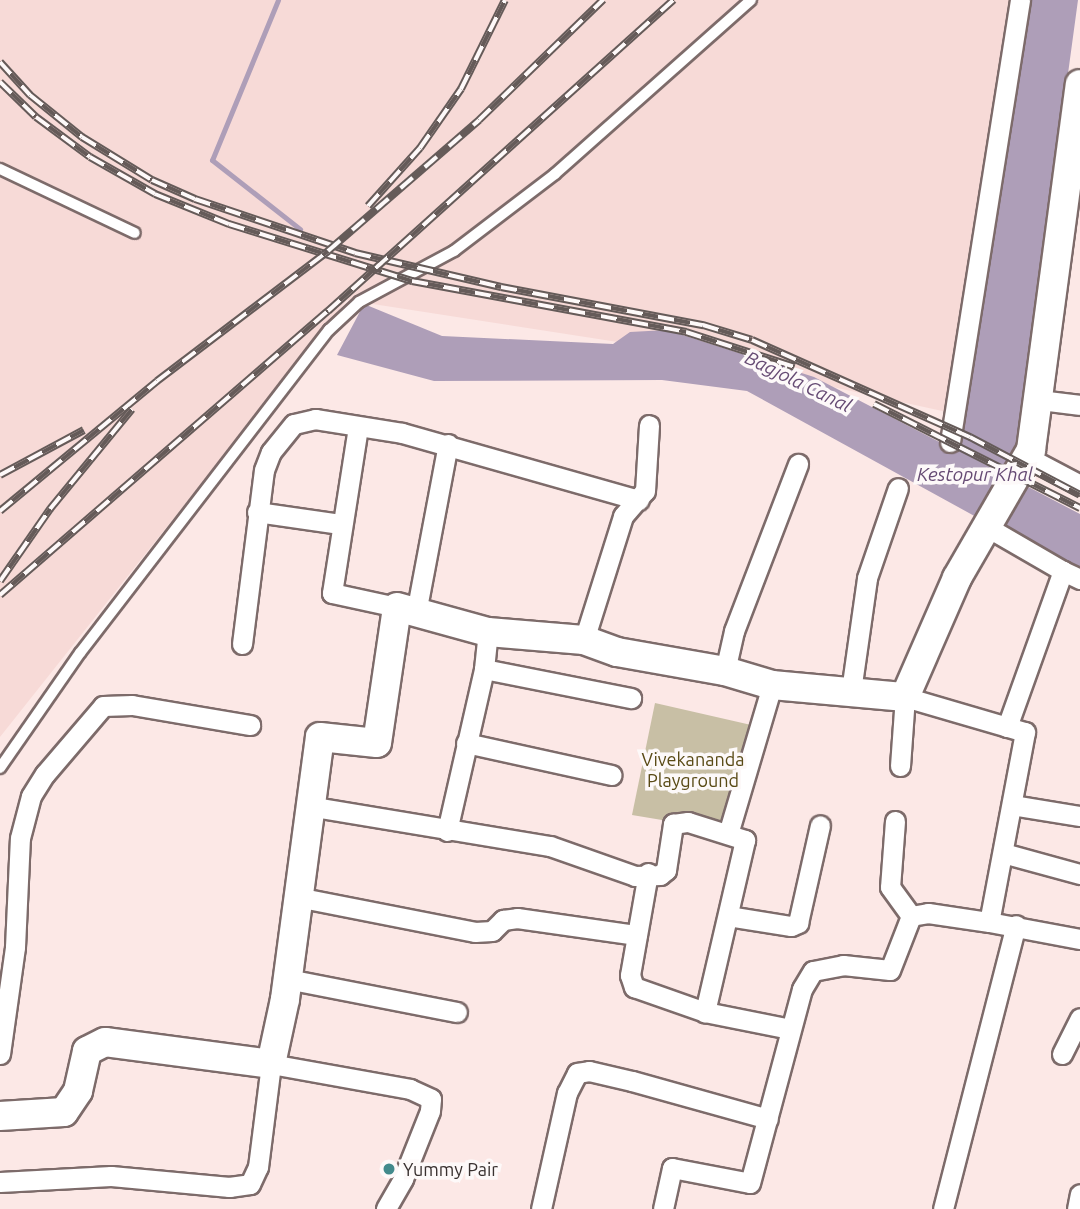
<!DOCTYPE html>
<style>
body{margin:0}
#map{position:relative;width:1080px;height:1209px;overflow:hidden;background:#fce8e6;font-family:Ubuntu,sans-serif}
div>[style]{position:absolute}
.built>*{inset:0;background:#f7dad7}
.green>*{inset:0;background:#c8bfa5}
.water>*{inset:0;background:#ae9eb8}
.stream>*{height:5px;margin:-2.5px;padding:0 2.5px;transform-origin:2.5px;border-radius:2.5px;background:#ae9eb8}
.roads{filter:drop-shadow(2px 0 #7d6b6a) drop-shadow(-2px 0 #7d6b6a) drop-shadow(0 2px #7d6b6a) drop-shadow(0 -2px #7d6b6a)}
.lane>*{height:10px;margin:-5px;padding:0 5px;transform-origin:5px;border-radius:5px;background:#fff}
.street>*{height:19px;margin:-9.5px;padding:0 9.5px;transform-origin:9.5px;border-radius:9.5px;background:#fff}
.secondary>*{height:28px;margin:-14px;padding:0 14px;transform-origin:14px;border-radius:14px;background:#fff}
.rail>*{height:8px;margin-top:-4px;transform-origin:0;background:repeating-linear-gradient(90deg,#fdf9f9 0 16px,#655b59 0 32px);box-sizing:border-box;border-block:2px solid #655b59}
.dots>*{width:19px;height:19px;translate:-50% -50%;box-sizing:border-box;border:4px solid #fdf9f9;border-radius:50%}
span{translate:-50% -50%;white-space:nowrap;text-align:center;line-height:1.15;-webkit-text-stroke:7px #fdf9f9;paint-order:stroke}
.park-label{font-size:18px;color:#594a15}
.poi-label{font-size:18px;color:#393130}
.left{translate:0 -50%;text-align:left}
.water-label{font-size:19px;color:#664b74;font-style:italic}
</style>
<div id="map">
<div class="built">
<div style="clip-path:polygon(0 0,1027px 0,956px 414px,650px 347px,347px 300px,0 737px)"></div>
</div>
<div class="green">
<div style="clip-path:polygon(655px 703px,760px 727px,728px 831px,632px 815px)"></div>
</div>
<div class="water">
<div style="clip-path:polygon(1026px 0,1078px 0,1013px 479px,1080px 514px,1080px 574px,747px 391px,662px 380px,434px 381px,337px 355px,364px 304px,442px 336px,613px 344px,630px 332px,667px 330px,814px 377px,949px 447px)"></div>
</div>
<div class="stream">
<div style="left:278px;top:0;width:173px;rotate:112.4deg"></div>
<div style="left:212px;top:160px;width:112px;rotate:38.1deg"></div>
</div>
<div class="roads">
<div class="lane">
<div style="left:0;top:169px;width:149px;rotate:25.4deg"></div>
<div style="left:0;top:768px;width:140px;rotate:-55.2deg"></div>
<div style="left:80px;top:653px;width:408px;rotate:-52.4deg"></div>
<div style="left:329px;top:330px;width:41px;rotate:-43deg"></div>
<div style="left:359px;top:302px;width:108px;rotate:-28.2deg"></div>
<div style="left:454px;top:251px;width:127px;rotate:-37.3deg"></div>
<div style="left:555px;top:174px;width:262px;rotate:-41.6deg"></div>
</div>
<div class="street">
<div style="left:1040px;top:400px;width:40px;rotate:7.1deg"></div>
<div style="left:358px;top:427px;width:168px;rotate:98.9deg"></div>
<div style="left:332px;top:593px;width:66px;rotate:12.2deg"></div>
<div style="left:950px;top:442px;width:448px;rotate:-81deg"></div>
<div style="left:1027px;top:457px;width:60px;rotate:27.8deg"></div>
<div style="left:257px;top:512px;width:84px;rotate:8.2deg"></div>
<div style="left:987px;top:527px;width:88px;rotate:30.1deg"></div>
<div style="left:416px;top:613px;width:172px;rotate:-79.3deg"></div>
<div style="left:584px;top:640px;width:130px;rotate:-72.5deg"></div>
<div style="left:623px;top:516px;width:33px;rotate:-49deg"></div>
<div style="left:645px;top:491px;width:66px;rotate:-86.5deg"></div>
<div style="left:242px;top:644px;width:175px;rotate:-82.8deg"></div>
<div style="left:264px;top:470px;width:19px;rotate:-69deg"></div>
<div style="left:271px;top:452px;width:36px;rotate:-51deg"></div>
<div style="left:294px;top:424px;width:22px;rotate:-13deg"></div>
<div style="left:315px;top:419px;width:88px;rotate:9.1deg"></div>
<div style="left:402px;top:433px;width:246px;rotate:15.8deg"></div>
<div style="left:484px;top:669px;width:150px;rotate:11.2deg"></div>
<div style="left:725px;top:671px;width:41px;rotate:-77.3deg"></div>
<div style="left:734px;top:631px;width:179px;rotate:-69deg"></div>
<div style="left:851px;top:691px;width:114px;rotate:-81.9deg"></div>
<div style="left:867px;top:578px;width:95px;rotate:-71deg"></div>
<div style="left:1007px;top:727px;width:166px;rotate:-70.3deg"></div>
<div style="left:1063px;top:571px;width:19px;rotate:25deg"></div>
<div style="left:466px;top:743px;width:149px;rotate:12.4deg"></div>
<div style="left:900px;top:766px;width:69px;rotate:-85.9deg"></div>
<div style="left:905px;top:697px;width:125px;rotate:16.3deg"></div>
<div style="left:1025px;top:732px;width:193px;rotate:100.7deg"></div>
<div style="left:989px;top:922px;width:93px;rotate:10.6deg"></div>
<div style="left:1012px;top:805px;width:69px;rotate:9.2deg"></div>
<div style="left:308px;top:806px;width:245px;rotate:9.4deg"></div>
<div style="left:550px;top:846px;width:90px;rotate:19.4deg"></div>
<div style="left:635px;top:876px;width:25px;rotate:-2deg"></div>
<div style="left:660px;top:875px;width:8px;rotate:-40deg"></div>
<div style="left:666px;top:870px;width:47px;rotate:-81.3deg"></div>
<div style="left:673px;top:824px;width:15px;rotate:-8deg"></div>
<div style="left:688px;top:822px;width:60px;rotate:17.5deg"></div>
<div style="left:745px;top:840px;width:177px;rotate:103.1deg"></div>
<div style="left:895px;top:821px;width:66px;rotate:94.3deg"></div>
<div style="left:890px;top:887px;width:36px;rotate:54deg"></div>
<div style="left:447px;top:831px;width:166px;rotate:-77.1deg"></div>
<div style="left:484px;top:669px;width:37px;rotate:-84deg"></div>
<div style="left:728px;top:834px;width:155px;rotate:-73.5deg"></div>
<div style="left:1003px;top:853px;width:80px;rotate:15.3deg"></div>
<div style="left:648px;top:873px;width:104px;rotate:100deg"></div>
<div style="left:630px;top:975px;width:13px;rotate:72deg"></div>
<div style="left:634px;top:987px;width:75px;rotate:19.4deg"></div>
<div style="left:705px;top:1012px;width:87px;rotate:11.3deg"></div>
<div style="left:297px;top:897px;width:181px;rotate:11.1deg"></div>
<div style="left:475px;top:932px;width:17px;rotate:-3deg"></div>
<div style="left:492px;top:931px;width:16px;rotate:-45deg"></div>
<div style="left:503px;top:920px;width:14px;rotate:-8deg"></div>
<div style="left:517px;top:918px;width:121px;rotate:8.1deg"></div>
<div style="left:728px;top:916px;width:64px;rotate:9deg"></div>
<div style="left:791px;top:926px;width:8px;rotate:-23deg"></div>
<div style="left:798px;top:923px;width:100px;rotate:-77.3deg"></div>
<div style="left:287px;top:979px;width:173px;rotate:11deg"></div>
<div style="left:0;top:1054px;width:108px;rotate:-82deg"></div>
<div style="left:15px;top:947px;width:109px;rotate:-87.4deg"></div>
<div style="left:20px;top:838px;width:43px;rotate:-75.3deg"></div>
<div style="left:31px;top:796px;width:26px;rotate:-58deg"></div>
<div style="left:45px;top:774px;width:89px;rotate:-49.5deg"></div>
<div style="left:103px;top:706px;width:29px;rotate:-2deg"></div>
<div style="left:132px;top:705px;width:120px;rotate:9.6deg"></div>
<div style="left:1062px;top:1054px;width:40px;rotate:-63.4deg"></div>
<div style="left:0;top:1182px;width:111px;rotate:-3.1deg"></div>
<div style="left:111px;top:1176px;width:119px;rotate:5.3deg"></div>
<div style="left:229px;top:1187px;width:21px;rotate:-8deg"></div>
<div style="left:250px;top:1184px;width:19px;rotate:-65deg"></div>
<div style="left:258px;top:1167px;width:104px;rotate:-82.8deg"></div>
<div style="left:271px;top:1064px;width:141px;rotate:10.2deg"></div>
<div style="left:410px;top:1089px;width:23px;rotate:25deg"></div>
<div style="left:431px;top:1099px;width:12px;rotate:95deg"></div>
<div style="left:430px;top:1111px;width:73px;rotate:111.7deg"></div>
<div style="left:403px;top:1179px;width:34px;rotate:120deg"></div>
<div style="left:541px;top:1209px;width:119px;rotate:-77.4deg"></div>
<div style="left:567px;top:1093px;width:22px;rotate:-63deg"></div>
<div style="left:577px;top:1073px;width:12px;rotate:-9deg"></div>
<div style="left:589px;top:1071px;width:44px;rotate:13.1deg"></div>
<div style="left:632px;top:1081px;width:141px;rotate:15.6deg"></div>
<div style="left:663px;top:1209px;width:42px;rotate:-77.6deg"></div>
<div style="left:672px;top:1168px;width:79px;rotate:10.9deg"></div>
<div style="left:750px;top:1183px;width:201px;rotate:-75deg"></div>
<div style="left:802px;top:989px;width:21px;rotate:-59deg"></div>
<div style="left:813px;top:971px;width:31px;rotate:-11deg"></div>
<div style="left:843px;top:965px;width:47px;rotate:6.1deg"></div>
<div style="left:890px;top:970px;width:58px;rotate:-68.7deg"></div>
<div style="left:911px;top:916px;width:17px;rotate:-10deg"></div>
<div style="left:928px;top:913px;width:62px;rotate:8.4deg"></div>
<div style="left:943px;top:1209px;width:293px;rotate:-75.6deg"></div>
<div style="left:1077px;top:1209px;width:15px;rotate:-79deg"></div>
</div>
<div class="secondary">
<div style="left:0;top:1116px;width:64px;rotate:-3.6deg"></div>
<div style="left:64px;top:1112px;width:25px;rotate:-56deg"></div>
<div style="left:78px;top:1091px;width:41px;rotate:-77.3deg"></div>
<div style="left:87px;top:1051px;width:20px;rotate:-27deg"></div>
<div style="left:105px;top:1042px;width:167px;rotate:7.5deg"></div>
<div style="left:271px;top:1064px;width:66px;rotate:-77.8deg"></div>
<div style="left:285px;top:999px;width:264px;rotate:-82.4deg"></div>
<div style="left:320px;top:737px;width:57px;rotate:6deg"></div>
<div style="left:377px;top:743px;width:137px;rotate:-81.6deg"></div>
<div style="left:397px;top:607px;width:94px;rotate:15.4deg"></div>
<div style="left:488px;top:632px;width:96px;rotate:4.8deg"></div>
<div style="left:584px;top:640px;width:35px;rotate:20deg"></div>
<div style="left:617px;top:652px;width:110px;rotate:10deg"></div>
<div style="left:725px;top:671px;width:49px;rotate:16.6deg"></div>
<div style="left:772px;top:685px;width:134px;rotate:5.2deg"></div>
<div style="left:905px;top:697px;width:130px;rotate:-66.4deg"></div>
<div style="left:957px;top:578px;width:148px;rotate:-60deg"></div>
<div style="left:1031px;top:450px;width:369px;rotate:-82.4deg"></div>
</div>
</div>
<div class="rail">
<div style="left:0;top:62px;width:45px;rotate:47.7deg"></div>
<div style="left:30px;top:95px;width:67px;rotate:38.9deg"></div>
<div style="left:82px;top:137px;width:82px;rotate:31.6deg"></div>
<div style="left:152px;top:180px;width:47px;rotate:23.8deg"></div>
<div style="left:195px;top:199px;width:169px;rotate:18.6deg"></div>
<div style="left:355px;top:253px;width:150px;rotate:13.1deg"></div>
<div style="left:501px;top:287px;width:206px;rotate:10.7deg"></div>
<div style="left:703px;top:325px;width:51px;rotate:17deg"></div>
<div style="left:752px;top:340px;width:239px;rotate:24deg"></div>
<div style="left:970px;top:437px;width:124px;rotate:27.8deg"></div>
<div style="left:0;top:82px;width:50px;rotate:44.2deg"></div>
<div style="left:36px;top:117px;width:67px;rotate:36.5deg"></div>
<div style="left:90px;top:157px;width:75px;rotate:29.6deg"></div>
<div style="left:155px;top:194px;width:80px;rotate:22.1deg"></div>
<div style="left:229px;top:224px;width:192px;rotate:17.3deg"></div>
<div style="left:412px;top:281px;width:279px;rotate:10.5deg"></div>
<div style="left:686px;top:332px;width:114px;rotate:17.8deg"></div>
<div style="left:368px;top:206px;width:78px;rotate:-48.1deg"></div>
<div style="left:420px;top:148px;width:72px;rotate:-55.2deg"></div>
<div style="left:461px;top:89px;width:99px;rotate:-63.7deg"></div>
<div style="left:874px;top:404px;width:231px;rotate:26.8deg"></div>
<div style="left:0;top:475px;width:95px;rotate:-28.2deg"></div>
<div style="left:0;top:511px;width:204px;rotate:-39.6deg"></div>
<div style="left:157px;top:381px;width:215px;rotate:-37.2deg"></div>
<div style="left:328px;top:251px;width:200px;rotate:-40.9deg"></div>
<div style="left:479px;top:120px;width:173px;rotate:-44.1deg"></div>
<div style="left:0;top:581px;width:88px;rotate:-55.2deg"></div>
<div style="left:50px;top:509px;width:129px;rotate:-50.6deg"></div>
<div style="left:0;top:595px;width:434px;rotate:-40.9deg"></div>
<div style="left:328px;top:311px;width:465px;rotate:-42deg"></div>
</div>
<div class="dots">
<div style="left:389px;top:1169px;background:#428a8c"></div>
</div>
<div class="park-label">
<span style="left:693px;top:770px">Vivekananda<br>Playground</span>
</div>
<div class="poi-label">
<span class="left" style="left:403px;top:1169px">Yummy Pair</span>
</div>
<div class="water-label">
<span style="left:798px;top:382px;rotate:26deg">Bagjola Canal</span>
<span style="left:975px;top:475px">Kestopur Khal</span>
</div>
</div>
